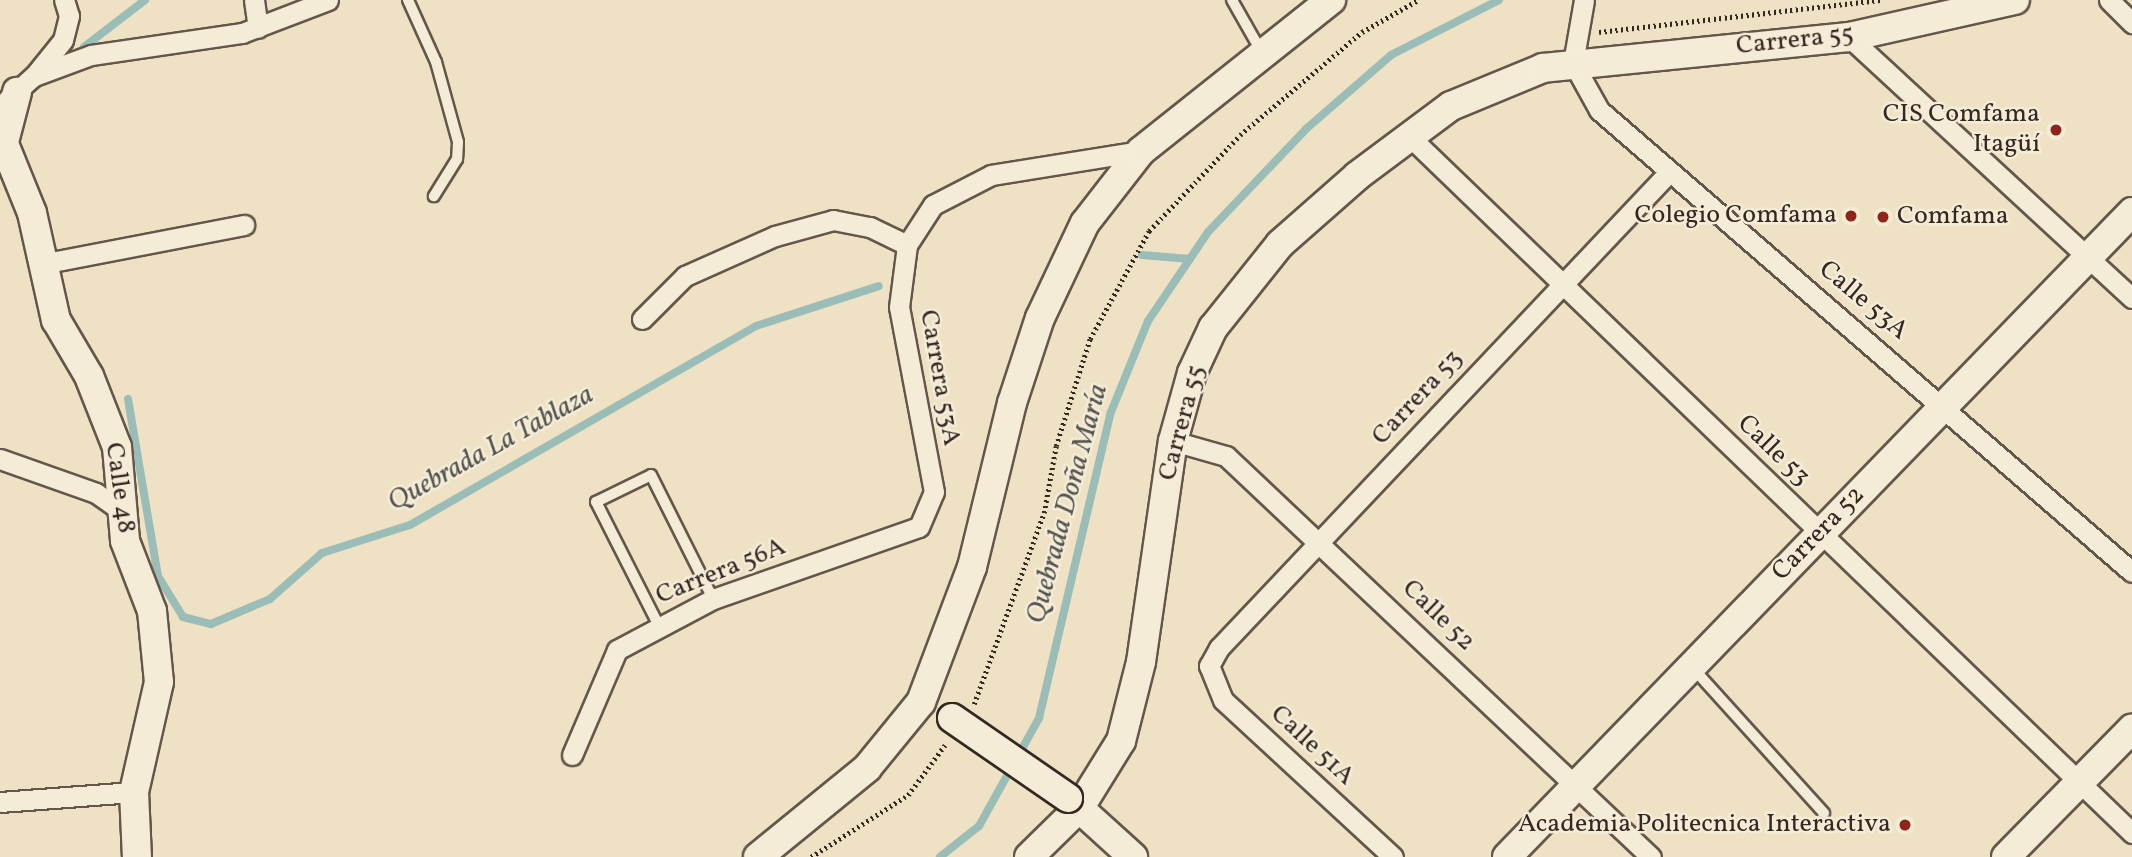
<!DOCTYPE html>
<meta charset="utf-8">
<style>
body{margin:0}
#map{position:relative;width:2132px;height:857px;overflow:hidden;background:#efe1c3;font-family:Vollkorn,serif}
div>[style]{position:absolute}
.stream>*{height:8px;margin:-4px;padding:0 4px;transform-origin:4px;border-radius:4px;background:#9abdb8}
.path>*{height:4.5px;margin-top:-2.25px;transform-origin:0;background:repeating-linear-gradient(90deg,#352722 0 2px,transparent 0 5.5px)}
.roads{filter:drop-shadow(2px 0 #64564a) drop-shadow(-2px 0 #64564a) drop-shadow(0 2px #64564a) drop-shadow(0 -2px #64564a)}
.lane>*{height:10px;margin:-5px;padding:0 5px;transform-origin:5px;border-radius:5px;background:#f5ecd8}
.street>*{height:19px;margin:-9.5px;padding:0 9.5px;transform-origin:9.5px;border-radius:9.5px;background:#f5ecd8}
.secondary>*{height:28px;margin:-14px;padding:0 14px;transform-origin:14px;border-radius:14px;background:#f5ecd8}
.bridges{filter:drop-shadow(2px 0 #352722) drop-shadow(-2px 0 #352722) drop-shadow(0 2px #352722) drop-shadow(0 -2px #352722)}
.secondary-bridge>*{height:28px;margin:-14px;padding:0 14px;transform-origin:14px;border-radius:14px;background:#f5ecd8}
.dots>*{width:19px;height:19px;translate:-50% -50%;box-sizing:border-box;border:4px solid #f5ecd8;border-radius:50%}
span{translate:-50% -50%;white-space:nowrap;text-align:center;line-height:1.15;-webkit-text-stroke:5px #f5ecd8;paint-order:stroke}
.street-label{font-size:26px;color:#352722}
.poi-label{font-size:26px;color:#352722}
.right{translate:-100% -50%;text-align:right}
.left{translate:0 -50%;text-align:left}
.water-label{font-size:28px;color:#53544f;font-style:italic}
</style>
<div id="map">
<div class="stream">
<div style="left:84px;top:47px;width:77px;rotate:-37.6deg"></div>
<div style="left:1142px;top:255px;width:48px;rotate:4.8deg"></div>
<div style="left:128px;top:399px;width:180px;rotate:80.4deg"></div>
<div style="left:158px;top:576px;width:48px;rotate:58.6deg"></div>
<div style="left:183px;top:617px;width:29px;rotate:14deg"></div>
<div style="left:211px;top:624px;width:64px;rotate:-23deg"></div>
<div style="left:270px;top:599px;width:69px;rotate:-41.5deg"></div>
<div style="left:322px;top:553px;width:92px;rotate:-17.7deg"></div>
<div style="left:410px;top:525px;width:399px;rotate:-29.9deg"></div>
<div style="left:756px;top:326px;width:129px;rotate:-18deg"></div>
<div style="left:940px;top:857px;width:50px;rotate:-38.5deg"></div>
<div style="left:979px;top:826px;width:124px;rotate:-60.9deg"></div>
<div style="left:1039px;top:718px;width:314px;rotate:-76.8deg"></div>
<div style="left:1111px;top:412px;width:98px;rotate:-67.9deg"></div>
<div style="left:1148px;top:321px;width:107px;rotate:-56deg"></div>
<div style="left:1208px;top:232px;width:142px;rotate:-46.4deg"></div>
<div style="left:1306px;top:129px;width:113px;rotate:-41deg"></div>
<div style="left:1391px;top:55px;width:121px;rotate:-27deg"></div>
</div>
<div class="path">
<div style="left:1599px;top:32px;width:283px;rotate:-6.5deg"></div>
<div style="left:974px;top:704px;width:203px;rotate:-69.9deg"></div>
<div style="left:1044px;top:513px;width:68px;rotate:-79.8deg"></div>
<div style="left:1056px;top:446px;width:112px;rotate:-72.4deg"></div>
<div style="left:1090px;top:339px;width:123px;rotate:-61.4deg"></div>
<div style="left:1149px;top:231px;width:132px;rotate:-46.5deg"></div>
<div style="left:1240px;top:135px;width:160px;rotate:-40.2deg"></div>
<div style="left:1362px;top:32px;width:64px;rotate:-29.7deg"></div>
<div style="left:811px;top:857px;width:115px;rotate:-32.6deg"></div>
<div style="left:908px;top:795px;width:62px;rotate:-53.5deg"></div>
</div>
<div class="roads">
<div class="lane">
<div style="left:408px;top:0;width:68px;rotate:65.7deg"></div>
<div style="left:436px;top:62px;width:83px;rotate:74.6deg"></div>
<div style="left:458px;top:142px;width:17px;rotate:93deg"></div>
<div style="left:457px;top:159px;width:44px;rotate:121.9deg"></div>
<div style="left:1232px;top:0;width:59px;rotate:60.4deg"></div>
<div style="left:658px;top:624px;width:137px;rotate:-116.9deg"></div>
<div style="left:596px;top:502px;width:61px;rotate:-26.1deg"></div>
<div style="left:651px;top:475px;width:139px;rotate:63.4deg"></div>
<div style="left:1692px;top:667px;width:197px;rotate:47.9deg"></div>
</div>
<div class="street">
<div style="left:254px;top:0;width:28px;rotate:82deg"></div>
<div style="left:1584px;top:0;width:64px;rotate:99.9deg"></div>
<div style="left:1573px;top:63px;width:54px;rotate:61deg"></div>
<div style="left:1599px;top:110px;width:705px;rotate:40.92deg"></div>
<div style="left:2109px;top:0;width:33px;rotate:45deg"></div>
<div style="left:1849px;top:37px;width:385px;rotate:42.7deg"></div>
<div style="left:34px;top:76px;width:46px;rotate:-51.1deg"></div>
<div style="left:63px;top:40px;width:25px;rotate:-76deg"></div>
<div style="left:69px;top:16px;width:17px;rotate:-107deg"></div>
<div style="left:7px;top:100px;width:36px;rotate:-42deg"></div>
<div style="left:34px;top:76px;width:61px;rotate:-20.2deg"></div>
<div style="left:91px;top:55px;width:153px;rotate:-8.3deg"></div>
<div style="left:242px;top:33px;width:92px;rotate:-21deg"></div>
<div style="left:1408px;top:135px;width:1006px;rotate:43.95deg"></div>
<div style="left:41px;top:264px;width:207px;rotate:-10.9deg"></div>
<div style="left:642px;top:319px;width:61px;rotate:-45deg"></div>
<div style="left:685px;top:276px;width:98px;rotate:-24deg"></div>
<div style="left:775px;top:236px;width:60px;rotate:-15.4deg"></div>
<div style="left:833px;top:220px;width:38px;rotate:11deg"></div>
<div style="left:870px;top:227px;width:41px;rotate:25.9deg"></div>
<div style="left:1173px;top:441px;width:55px;rotate:15.8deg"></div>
<div style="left:1226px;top:456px;width:584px;rotate:43.34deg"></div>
<div style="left:0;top:459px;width:102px;rotate:19.5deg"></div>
<div style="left:96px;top:493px;width:29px;rotate:35deg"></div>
<div style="left:572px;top:755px;width:114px;rotate:-66.8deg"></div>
<div style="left:617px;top:650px;width:109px;rotate:-28deg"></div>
<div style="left:713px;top:599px;width:218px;rotate:-19.3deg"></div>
<div style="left:919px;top:527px;width:38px;rotate:-67deg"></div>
<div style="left:934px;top:492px;width:188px;rotate:-100.7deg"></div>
<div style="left:899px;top:307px;width:63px;rotate:-82.6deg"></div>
<div style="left:907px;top:245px;width:48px;rotate:-57deg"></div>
<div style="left:933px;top:205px;width:65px;rotate:-27.3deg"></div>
<div style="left:991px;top:175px;width:152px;rotate:-9.1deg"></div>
<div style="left:0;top:802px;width:134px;rotate:-4.3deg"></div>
<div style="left:1393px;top:857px;width:231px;rotate:-137.3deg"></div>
<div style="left:1223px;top:700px;width:37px;rotate:-112deg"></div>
<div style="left:1209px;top:666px;width:21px;rotate:-61deg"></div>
<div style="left:1219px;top:648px;width:656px;rotate:-46.6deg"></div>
</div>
<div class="secondary">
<div style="left:0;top:134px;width:85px;rotate:67.9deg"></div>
<div style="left:32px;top:213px;width:110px;rotate:77.4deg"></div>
<div style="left:56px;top:320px;width:65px;rotate:59.5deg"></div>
<div style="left:89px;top:376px;width:76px;rotate:68.5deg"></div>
<div style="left:117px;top:447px;width:94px;rotate:85.1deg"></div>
<div style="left:125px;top:541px;width:75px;rotate:68.9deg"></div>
<div style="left:152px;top:611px;width:71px;rotate:84.4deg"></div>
<div style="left:159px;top:682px;width:113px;rotate:102.8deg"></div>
<div style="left:134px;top:792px;width:65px;rotate:87.4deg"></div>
<div style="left:4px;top:142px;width:52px;rotate:-75.4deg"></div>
<div style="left:1068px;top:798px;width:88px;rotate:42.2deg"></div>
<div style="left:758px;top:857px;width:141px;rotate:-39.2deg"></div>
<div style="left:867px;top:768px;width:85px;rotate:-50.7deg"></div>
<div style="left:921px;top:702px;width:144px;rotate:-69.3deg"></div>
<div style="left:972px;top:567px;width:169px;rotate:-76.3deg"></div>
<div style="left:1012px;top:403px;width:89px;rotate:-71.8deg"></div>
<div style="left:1040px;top:318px;width:105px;rotate:-64.7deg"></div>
<div style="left:1085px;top:223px;width:91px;rotate:-52.1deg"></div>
<div style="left:1141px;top:151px;width:243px;rotate:-38.5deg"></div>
<div style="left:1029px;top:857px;width:71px;rotate:-44.4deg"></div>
<div style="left:1080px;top:807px;width:78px;rotate:-58.2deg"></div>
<div style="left:1121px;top:741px;width:81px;rotate:-75.8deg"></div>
<div style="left:1141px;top:662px;width:223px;rotate:-81.8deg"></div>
<div style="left:1173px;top:441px;width:71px;rotate:-74.4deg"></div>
<div style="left:1192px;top:373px;width:50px;rotate:-65deg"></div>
<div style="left:1213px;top:328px;width:107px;rotate:-51.4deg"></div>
<div style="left:1280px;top:244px;width:103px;rotate:-41.4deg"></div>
<div style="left:1357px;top:176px;width:117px;rotate:-36.7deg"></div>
<div style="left:1451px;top:106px;width:100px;rotate:-22.4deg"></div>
<div style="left:1543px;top:68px;width:308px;rotate:-5.8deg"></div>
<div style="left:1849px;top:37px;width:170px;rotate:-12.6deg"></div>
<div style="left:1507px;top:857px;width:898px;rotate:-45.9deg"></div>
<div style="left:2006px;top:857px;width:180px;rotate:-45.5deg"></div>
</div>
</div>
<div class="bridges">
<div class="secondary-bridge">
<div style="left:952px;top:718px;width:141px;rotate:34.6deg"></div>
</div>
</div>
<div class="dots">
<div style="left:2056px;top:130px;background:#8f2418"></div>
<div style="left:1851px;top:216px;background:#8f2418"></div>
<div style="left:1883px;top:217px;background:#8f2418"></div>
<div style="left:1905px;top:825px;background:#8f2418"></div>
</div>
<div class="street-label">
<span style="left:1795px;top:41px;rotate:-6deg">Carrera 55</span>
<span style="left:1863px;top:301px;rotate:40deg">Calle 53A</span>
<span style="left:939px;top:378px;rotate:80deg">Carrera 53A</span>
<span style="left:1418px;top:398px;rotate:-47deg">Carrera 53</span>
<span style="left:1183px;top:423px;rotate:-75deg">Carrera 55</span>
<span style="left:1773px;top:451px;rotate:44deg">Calle 53</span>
<span style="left:119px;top:488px;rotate:82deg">Calle 48</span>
<span style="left:1819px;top:534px;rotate:-46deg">Carrera 52</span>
<span style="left:721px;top:572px;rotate:-22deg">Carrera 56A</span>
<span style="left:1438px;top:616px;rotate:44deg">Calle 52</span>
<span style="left:1312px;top:746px;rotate:43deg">Calle 51A</span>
</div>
<div class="poi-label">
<span class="right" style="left:2040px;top:130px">CIS Comfama<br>Itagüí</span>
<span class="right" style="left:1837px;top:216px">Colegio Comfama</span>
<span class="left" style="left:1897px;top:217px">Comfama</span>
<span class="right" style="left:1891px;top:825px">Academia Politecnica Interactiva</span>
</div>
<div class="water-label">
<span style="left:491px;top:449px;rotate:-29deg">Quebrada La Tablaza</span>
<span style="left:1068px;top:504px;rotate:-75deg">Quebrada Doña María</span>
</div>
</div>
